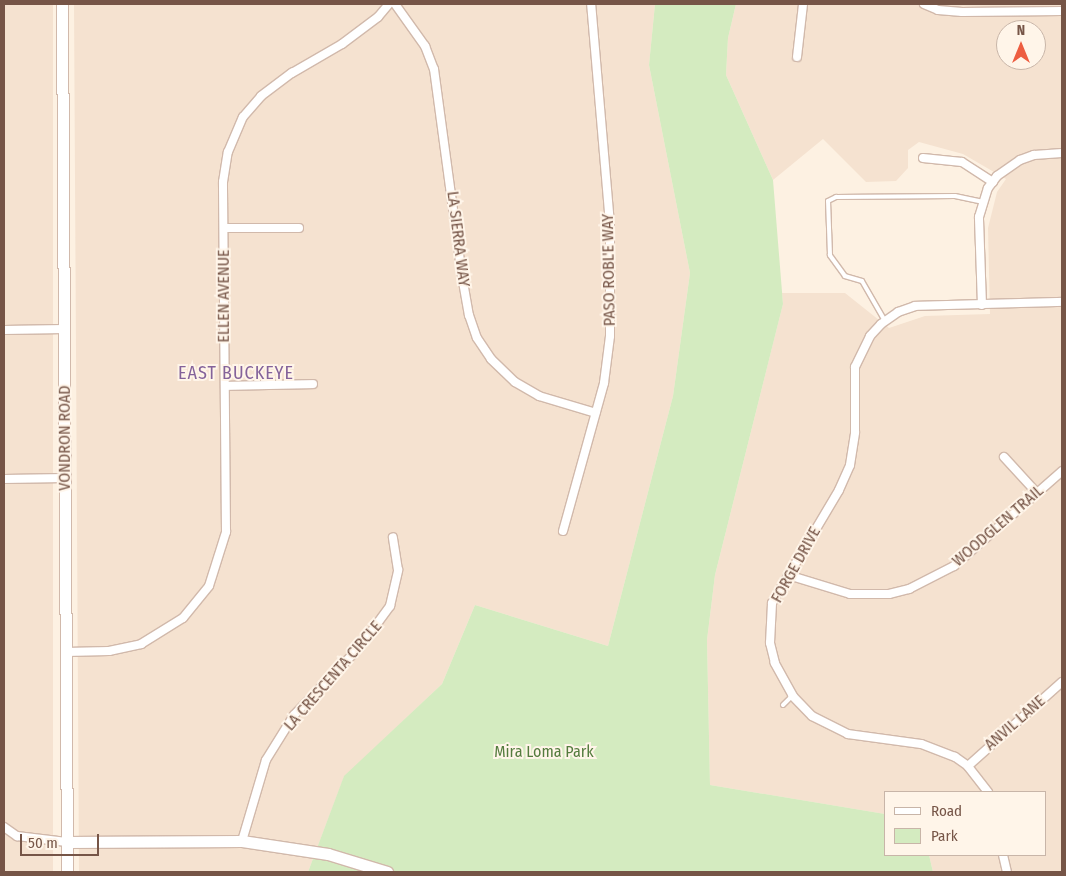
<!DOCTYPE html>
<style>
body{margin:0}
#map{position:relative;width:1066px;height:876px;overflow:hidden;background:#fdf1e2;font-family:"Fira Sans Condensed",sans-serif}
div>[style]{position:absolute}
.residential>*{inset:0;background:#f5e2d0;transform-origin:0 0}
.green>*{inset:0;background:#d4ebc0}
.roads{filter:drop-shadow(1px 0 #d1b9ab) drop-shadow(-1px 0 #d1b9ab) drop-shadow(0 1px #d1b9ab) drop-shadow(0 -1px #d1b9ab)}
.lane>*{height:4px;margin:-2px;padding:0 2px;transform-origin:2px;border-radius:2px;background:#fff}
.street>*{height:8px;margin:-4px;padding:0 4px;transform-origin:4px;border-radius:4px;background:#fff}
.secondary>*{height:11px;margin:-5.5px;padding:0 5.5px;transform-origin:5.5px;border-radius:5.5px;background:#fff}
span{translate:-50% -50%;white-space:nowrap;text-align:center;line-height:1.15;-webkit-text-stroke:4px #fff5e9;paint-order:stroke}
.street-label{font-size:16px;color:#765547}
.park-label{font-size:16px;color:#547c3e}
.neighbourhood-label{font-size:18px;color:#84629a;letter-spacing:1px}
.frame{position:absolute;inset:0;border:5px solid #765547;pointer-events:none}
.legend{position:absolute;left:884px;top:791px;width:162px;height:65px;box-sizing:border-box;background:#fff5e9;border:1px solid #c8b5a8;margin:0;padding:6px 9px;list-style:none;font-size:15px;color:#765547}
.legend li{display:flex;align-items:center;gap:10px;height:25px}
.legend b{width:25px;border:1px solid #c8b5a8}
.north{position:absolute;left:996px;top:20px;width:50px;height:50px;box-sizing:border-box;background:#fff5e9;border:1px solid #c8b5a8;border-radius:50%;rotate:0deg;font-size:14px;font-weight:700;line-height:20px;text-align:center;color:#765547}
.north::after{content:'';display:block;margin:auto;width:18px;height:22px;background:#ed5d40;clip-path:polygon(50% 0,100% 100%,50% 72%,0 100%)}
.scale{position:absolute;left:20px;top:834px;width:79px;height:22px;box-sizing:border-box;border:2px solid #765547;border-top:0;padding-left:6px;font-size:15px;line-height:18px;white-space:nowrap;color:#765547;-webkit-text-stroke:4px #fff5e9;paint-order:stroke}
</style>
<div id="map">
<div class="residential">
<div style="left:4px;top:4px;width:49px;height:868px"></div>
<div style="clip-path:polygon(74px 4px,655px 4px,649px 65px,690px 273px,673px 396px,608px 646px,475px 605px,442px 684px,344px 777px,308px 872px,79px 872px)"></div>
<div style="clip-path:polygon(evenodd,736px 4px,1062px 4px,1062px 872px,933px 872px,929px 855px,1045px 855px,1045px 792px,885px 792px,885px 814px,710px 785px,707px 640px,715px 575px,783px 304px,782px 293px,845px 293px,889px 328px,925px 316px,990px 314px,988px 228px,997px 192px,1006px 179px,963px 154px,919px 142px,908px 150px,908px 168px,896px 181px,866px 182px,823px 139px,773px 180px,726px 75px,728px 38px,736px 4px,1006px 30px,1036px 30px,1036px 60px,1006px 60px,1006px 30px)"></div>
</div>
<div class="green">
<div style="clip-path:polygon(655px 4px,736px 4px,728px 38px,726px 75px,773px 180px,783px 304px,715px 575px,707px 640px,710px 785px,885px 814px,885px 855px,929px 855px,933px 872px,308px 872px,344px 776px,442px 684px,475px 605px,608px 646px,673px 396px,690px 273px,649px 65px)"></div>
</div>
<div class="roads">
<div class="lane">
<div style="left:885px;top:321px;width:46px;rotate:-119.9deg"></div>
<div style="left:862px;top:281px;width:18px;rotate:-164deg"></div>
<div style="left:845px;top:276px;width:26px;rotate:-126deg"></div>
<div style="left:830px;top:255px;width:54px;rotate:-92.1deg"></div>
<div style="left:828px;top:201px;width:9px;rotate:-27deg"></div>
<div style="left:836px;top:197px;width:119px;rotate:-0.5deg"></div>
<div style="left:955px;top:196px;width:29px;rotate:12deg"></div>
<div style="left:783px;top:705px;width:13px;rotate:-45deg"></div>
</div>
<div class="street">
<div style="left:395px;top:4px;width:52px;rotate:54.5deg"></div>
<div style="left:425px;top:46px;width:25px;rotate:69deg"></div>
<div style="left:434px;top:69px;width:209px;rotate:82.3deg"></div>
<div style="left:462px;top:276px;width:40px;rotate:80deg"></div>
<div style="left:469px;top:315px;width:24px;rotate:71deg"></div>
<div style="left:477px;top:338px;width:25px;rotate:56deg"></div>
<div style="left:491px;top:359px;width:33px;rotate:44deg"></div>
<div style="left:515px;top:382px;width:28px;rotate:30deg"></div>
<div style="left:539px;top:396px;width:59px;rotate:16.6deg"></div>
<div style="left:924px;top:4px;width:15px;rotate:23deg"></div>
<div style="left:938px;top:10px;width:24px;rotate:5deg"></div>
<div style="left:962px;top:12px;width:100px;rotate:-0.6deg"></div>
<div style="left:797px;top:57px;width:53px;rotate:-83.5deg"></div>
<div style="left:923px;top:158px;width:39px;rotate:6deg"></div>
<div style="left:962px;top:162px;width:37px;rotate:33deg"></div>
<div style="left:224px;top:228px;width:75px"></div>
<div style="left:982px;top:305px;width:88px;rotate:-92deg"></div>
<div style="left:979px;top:217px;width:30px;rotate:-73deg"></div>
<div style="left:988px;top:188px;width:15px;rotate:-53deg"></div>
<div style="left:997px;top:176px;width:28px;rotate:-35deg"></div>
<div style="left:1020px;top:160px;width:15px;rotate:-20deg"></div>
<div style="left:1034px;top:155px;width:28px;rotate:-4deg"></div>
<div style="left:4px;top:330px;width:60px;rotate:-1deg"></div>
<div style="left:225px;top:386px;width:88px;rotate:-1.3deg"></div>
<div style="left:1004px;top:457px;width:49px;rotate:47.5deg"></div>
<div style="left:4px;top:479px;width:61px;rotate:-0.9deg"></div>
<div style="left:563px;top:531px;width:154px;rotate:-74.5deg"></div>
<div style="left:604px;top:383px;width:47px;rotate:-82.7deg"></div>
<div style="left:610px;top:336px;width:112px;rotate:-90deg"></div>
<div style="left:610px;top:224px;width:221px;rotate:-94.9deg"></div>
<div style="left:788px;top:575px;width:65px;rotate:17deg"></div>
<div style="left:850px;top:594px;width:39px"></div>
<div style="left:889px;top:594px;width:21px;rotate:-14deg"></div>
<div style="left:909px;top:589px;width:51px;rotate:-27.1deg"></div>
<div style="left:954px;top:566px;width:144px;rotate:-41.3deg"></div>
<div style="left:66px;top:652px;width:43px;rotate:-1.3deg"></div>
<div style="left:109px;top:651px;width:33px;rotate:-12deg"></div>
<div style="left:141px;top:644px;width:49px;rotate:-31.8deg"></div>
<div style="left:183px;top:618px;width:41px;rotate:-50.9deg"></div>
<div style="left:209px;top:586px;width:57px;rotate:-72.5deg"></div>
<div style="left:226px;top:532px;width:350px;rotate:-90.5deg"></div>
<div style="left:223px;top:182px;width:30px;rotate:-81deg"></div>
<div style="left:228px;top:152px;width:38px;rotate:-67deg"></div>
<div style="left:243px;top:117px;width:28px;rotate:-49deg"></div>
<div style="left:261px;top:96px;width:39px;rotate:-37deg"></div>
<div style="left:292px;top:73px;width:58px;rotate:-30.1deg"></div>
<div style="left:342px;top:44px;width:45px;rotate:-36.9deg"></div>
<div style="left:378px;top:17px;width:17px;rotate:-50deg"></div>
<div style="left:968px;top:766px;width:126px;rotate:-41.8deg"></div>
<div style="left:988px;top:792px;width:33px;rotate:-128deg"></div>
<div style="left:968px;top:766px;width:16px;rotate:-145deg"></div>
<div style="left:955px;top:757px;width:36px;rotate:-159deg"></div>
<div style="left:921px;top:744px;width:74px;rotate:-172.2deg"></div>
<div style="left:848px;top:734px;width:40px;rotate:-153.4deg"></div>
<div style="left:812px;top:716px;width:28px;rotate:-134deg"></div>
<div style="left:793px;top:696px;width:38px;rotate:-119deg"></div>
<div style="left:775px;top:663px;width:21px;rotate:-104deg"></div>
<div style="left:770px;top:643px;width:40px;rotate:-87.1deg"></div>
<div style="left:772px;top:603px;width:131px;rotate:-59.3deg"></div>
<div style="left:839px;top:490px;width:27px;rotate:-66deg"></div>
<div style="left:850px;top:465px;width:33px;rotate:-81deg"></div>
<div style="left:855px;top:432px;width:65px;rotate:-90deg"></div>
<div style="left:855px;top:367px;width:34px;rotate:-64deg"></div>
<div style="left:870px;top:336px;width:16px;rotate:-47deg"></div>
<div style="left:881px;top:324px;width:21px;rotate:-35deg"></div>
<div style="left:898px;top:312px;width:18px;rotate:-19deg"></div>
<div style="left:915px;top:306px;width:147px;rotate:-1.6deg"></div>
<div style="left:4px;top:827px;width:16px;rotate:35deg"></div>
<div style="left:17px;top:836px;width:50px;rotate:6.8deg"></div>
<div style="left:242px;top:841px;width:84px;rotate:-73.5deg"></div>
<div style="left:266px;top:760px;width:53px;rotate:-58.1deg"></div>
<div style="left:294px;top:715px;width:95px;rotate:-45.9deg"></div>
<div style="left:360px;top:647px;width:51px;rotate:-53.8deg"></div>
<div style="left:390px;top:606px;width:37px;rotate:-77deg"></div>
<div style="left:398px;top:570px;width:33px;rotate:-99deg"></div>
<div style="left:1003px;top:855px;width:17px;rotate:77deg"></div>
</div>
<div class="secondary">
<div style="left:62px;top:4px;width:868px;rotate:89.67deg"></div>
<div style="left:67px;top:842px;width:175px;rotate:-0.3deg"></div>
<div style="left:242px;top:841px;width:87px;rotate:8.6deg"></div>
<div style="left:328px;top:854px;width:62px;rotate:17deg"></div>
</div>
</div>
<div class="street-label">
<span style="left:458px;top:239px;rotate:83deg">LA SIERRA WAY</span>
<span style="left:609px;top:270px;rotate:-91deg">PASO ROBL'E WAY</span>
<span style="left:224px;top:296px;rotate:-90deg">ELLEN AVENUE</span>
<span style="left:65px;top:438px;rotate:-90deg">VONDRON ROAD</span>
<span style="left:998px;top:526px;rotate:-41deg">WOODGLEN TRAIL</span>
<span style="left:796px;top:565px;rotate:-61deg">FORGE DRIVE</span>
<span style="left:333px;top:676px;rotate:-49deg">LA CRESCENTA CIRCLE</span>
<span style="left:1015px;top:723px;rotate:-41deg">ANVIL LANE</span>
</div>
<div class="park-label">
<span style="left:544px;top:752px">Mira Loma Park</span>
</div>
<div class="neighbourhood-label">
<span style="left:236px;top:373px">EAST BUCKEYE</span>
</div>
<div class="frame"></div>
<ul class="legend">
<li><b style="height:6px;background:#fff"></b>Road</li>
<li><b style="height:14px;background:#d4ebc0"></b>Park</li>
</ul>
<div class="north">N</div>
<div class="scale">50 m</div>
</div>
